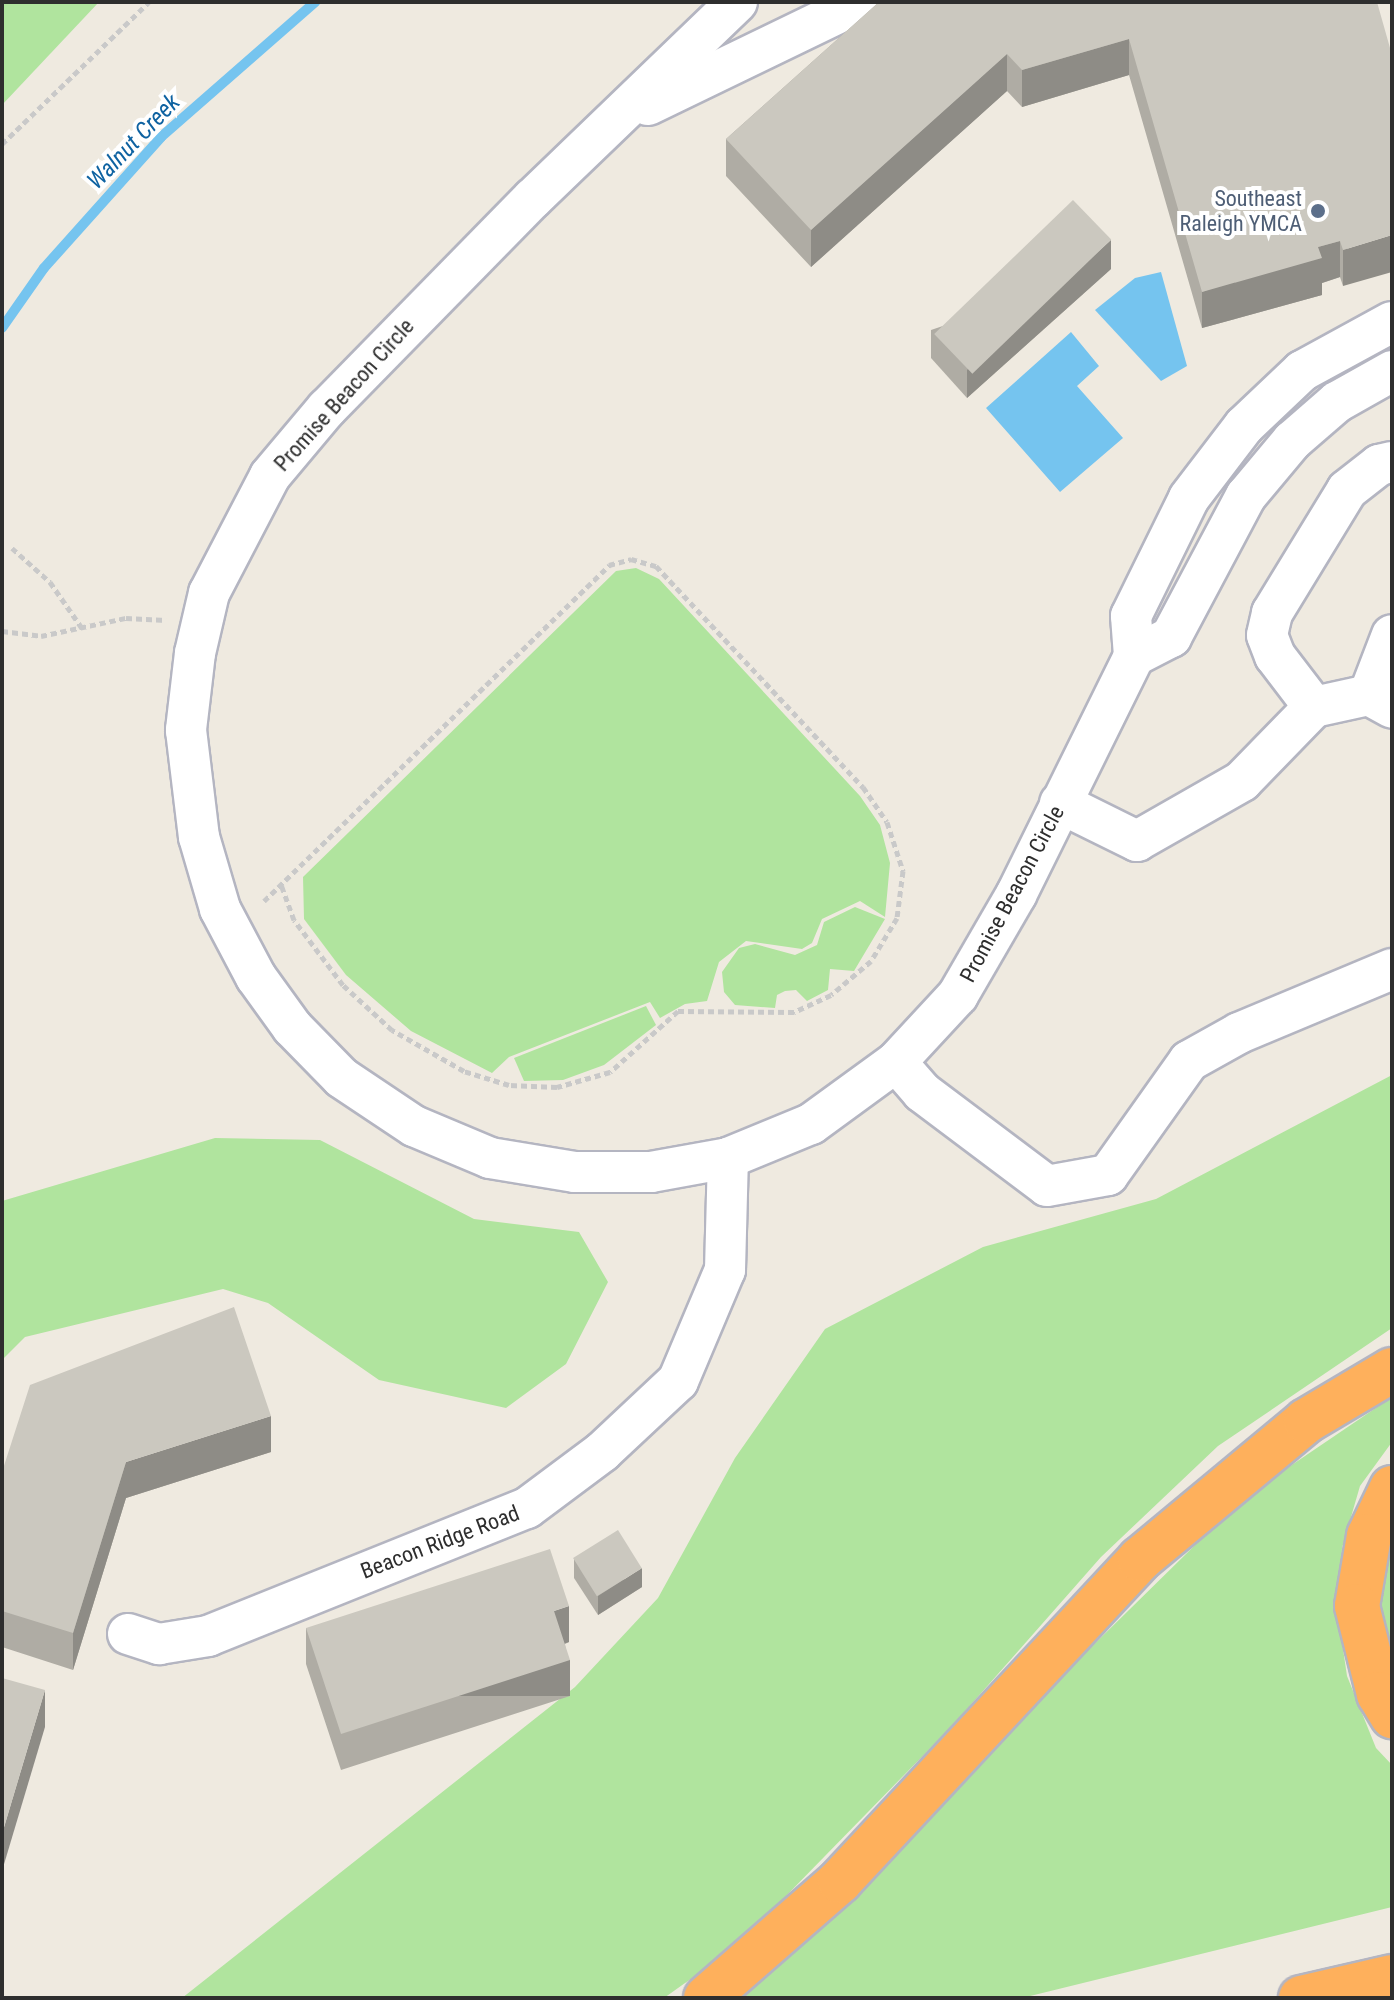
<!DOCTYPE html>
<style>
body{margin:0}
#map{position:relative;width:1394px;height:2000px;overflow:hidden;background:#efeae0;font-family:"Roboto Condensed",sans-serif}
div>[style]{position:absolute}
.green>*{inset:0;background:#b0e49e}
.water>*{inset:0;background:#75c4ef}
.stream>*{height:10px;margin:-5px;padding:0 5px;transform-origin:5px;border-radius:5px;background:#75c4ef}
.path>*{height:5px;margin-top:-2.5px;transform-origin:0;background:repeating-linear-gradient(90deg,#c9c9c9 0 6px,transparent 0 10px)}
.roads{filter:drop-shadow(2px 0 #b4b5c1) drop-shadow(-2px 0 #b4b5c1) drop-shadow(0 2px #b4b5c1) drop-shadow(0 -2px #b4b5c1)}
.minor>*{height:40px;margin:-20px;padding:0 20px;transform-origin:20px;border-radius:20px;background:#fff}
.highway>*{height:44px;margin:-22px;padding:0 22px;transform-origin:22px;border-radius:22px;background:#feb05c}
.wall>*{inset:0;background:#afaca4}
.shaded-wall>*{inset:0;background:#8e8c86;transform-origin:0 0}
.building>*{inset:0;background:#cbc8bf;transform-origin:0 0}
.dots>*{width:22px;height:22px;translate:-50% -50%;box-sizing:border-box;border:4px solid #fff;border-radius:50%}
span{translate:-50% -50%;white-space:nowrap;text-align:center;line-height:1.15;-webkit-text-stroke:8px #fff;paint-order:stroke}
.service-label{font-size:22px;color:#4e5e75}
.right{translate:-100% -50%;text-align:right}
.street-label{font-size:22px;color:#2e2e2e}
.water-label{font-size:24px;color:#0e62a1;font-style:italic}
.frame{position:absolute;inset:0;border:4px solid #2e2e2e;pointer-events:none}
</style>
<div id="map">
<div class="green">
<div style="clip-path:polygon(2px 2px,99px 2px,2px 105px)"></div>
<div style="clip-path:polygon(636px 568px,659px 579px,860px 796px,880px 825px,890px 863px,885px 917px,860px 901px,822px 919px,812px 943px,802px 949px,746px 941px,719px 962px,707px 1001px,685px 1004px,660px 1018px,650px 1002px,509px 1057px,492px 1073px,411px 1031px,346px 975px,304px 919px,303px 877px,616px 571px)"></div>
<div style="clip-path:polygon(855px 907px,885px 919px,854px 971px,830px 969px,828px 990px,807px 1001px,796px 990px,785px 991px,777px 995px,775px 1008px,735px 1005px,724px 992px,722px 972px,739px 948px,755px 944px,795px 955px,817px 945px,824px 922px)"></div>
<div style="clip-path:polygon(646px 1006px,656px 1025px,604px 1065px,563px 1080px,524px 1081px,514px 1058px)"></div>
<div style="clip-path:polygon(1392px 1075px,1392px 1328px,1218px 1446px,1101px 1557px,952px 1726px,737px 1946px,664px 1998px,182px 1998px,575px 1687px,658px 1598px,735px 1458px,825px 1329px,983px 1247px,1156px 1199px)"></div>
<div style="clip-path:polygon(215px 1138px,320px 1140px,474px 1219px,579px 1232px,608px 1282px,566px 1364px,506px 1408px,379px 1380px,268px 1303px,223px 1289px,25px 1337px,2px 1360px,2px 1201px)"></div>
<div style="clip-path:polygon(1392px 1397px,1392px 1442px,1360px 1486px,1342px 1548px,1339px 1622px,1347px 1676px,1376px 1748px,1392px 1765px,1392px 1907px,1022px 1998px,734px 1998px,1243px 1498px)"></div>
<div style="clip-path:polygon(1392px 1525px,1392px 1681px,1381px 1635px,1378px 1573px)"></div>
</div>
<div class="water">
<div style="clip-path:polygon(1161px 272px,1187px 366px,1161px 381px,1095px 310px,1135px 278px)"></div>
<div style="clip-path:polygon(1071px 332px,1099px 366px,1077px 386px,1123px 438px,1060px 492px,986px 408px)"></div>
</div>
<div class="stream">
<div style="left:2px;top:328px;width:73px;rotate:-55deg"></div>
<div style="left:44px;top:268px;width:176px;rotate:-48.2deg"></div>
<div style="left:161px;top:137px;width:205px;rotate:-41.2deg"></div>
</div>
<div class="path">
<div style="left:2px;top:144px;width:204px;rotate:-44deg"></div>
<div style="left:12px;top:548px;width:51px;rotate:41.8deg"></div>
<div style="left:50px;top:582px;width:56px;rotate:55.2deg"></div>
<div style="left:2px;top:631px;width:39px;rotate:7deg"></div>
<div style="left:41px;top:636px;width:87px;rotate:-12deg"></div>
<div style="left:126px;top:618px;width:40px;rotate:2.9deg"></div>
<div style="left:264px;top:901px;width:482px;rotate:-44.2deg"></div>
<div style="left:609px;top:565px;width:23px;rotate:-15deg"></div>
<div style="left:631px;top:559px;width:26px;rotate:16deg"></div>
<div style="left:656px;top:566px;width:303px;rotate:46.9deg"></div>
<div style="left:863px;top:787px;width:42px;rotate:55.6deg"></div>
<div style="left:887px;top:822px;width:52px;rotate:71.9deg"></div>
<div style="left:903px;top:871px;width:47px;rotate:97.3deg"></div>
<div style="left:897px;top:918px;width:50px;rotate:121.2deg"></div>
<div style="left:871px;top:961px;width:52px;rotate:139.6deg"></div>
<div style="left:831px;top:995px;width:41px;rotate:155.3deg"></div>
<div style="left:794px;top:1012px;width:116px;rotate:-179.5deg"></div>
<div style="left:678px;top:1011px;width:91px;rotate:138.1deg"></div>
<div style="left:610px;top:1072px;width:55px;rotate:164.2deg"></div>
<div style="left:557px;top:1087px;width:48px;rotate:-177.6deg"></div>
<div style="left:509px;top:1085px;width:47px;rotate:-162.7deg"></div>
<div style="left:464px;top:1071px;width:83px;rotate:-150.3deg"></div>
<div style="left:392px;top:1030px;width:67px;rotate:-137.4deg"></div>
<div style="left:343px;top:985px;width:81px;rotate:-127deg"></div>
<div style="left:294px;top:920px;width:37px;rotate:-110deg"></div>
</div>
<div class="roads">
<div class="minor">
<div style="left:737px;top:2px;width:284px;rotate:136.1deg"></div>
<div style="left:532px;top:199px;width:293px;rotate:134.4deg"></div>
<div style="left:327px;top:408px;width:89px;rotate:130deg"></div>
<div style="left:270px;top:476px;width:132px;rotate:117.5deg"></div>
<div style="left:209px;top:593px;width:62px;rotate:103.1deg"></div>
<div style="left:195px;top:653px;width:78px;rotate:96.7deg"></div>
<div style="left:186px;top:730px;width:108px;rotate:83.1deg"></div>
<div style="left:199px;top:837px;width:75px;rotate:73.7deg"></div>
<div style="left:220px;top:909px;width:77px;rotate:62.1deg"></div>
<div style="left:256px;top:977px;width:62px;rotate:54.2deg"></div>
<div style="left:292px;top:1027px;width:71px;rotate:45.6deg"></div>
<div style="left:342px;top:1078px;width:87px;rotate:33.7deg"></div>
<div style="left:414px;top:1126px;width:82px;rotate:22.8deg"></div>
<div style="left:490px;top:1158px;width:86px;rotate:9.4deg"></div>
<div style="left:575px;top:1172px;width:76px"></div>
<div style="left:651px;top:1172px;width:78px;rotate:-10.3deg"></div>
<div style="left:728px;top:1158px;width:90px;rotate:-22.3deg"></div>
<div style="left:811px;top:1124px;width:105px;rotate:-36.1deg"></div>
<div style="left:896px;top:1062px;width:91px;rotate:-47.2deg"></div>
<div style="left:958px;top:995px;width:116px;rotate:-59.9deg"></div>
<div style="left:1016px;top:895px;width:267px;rotate:-63.7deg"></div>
<div style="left:1134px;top:656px;width:40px;rotate:-94.3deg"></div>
<div style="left:1131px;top:616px;width:131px;rotate:-63.8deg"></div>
<div style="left:1189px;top:498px;width:91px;rotate:-52.6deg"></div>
<div style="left:1244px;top:426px;width:80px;rotate:-43.5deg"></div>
<div style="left:1302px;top:371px;width:102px;rotate:-28.6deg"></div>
<div style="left:648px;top:105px;width:237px;rotate:-25.8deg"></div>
<div style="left:1134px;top:656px;width:42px;rotate:-27.2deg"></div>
<div style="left:1171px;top:637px;width:160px;rotate:-62deg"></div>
<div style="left:1246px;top:496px;width:72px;rotate:-50.1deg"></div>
<div style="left:1292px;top:441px;width:60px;rotate:-40.9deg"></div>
<div style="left:1337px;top:402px;width:63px;rotate:-29.4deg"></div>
<div style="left:1369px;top:695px;width:64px;rotate:-69deg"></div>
<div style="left:1314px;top:707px;width:64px;rotate:-127.4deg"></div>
<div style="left:1275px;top:656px;width:22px;rotate:-111deg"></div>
<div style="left:1267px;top:635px;width:23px;rotate:-77deg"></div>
<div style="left:1272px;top:613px;width:144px;rotate:-58.6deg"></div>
<div style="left:1347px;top:490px;width:41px;rotate:-38deg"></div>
<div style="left:1379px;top:465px;width:13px;rotate:-13deg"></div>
<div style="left:1060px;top:803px;width:86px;rotate:26.3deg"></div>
<div style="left:1137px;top:841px;width:121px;rotate:-29.7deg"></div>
<div style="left:1242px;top:781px;width:103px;rotate:-45.8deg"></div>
<div style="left:1314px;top:707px;width:56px;rotate:-12.3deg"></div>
<div style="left:1369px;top:695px;width:26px;rotate:29deg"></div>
<div style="left:896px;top:1062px;width:40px;rotate:49deg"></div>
<div style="left:922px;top:1092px;width:156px;rotate:36.9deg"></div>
<div style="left:1047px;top:1186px;width:62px;rotate:-10.2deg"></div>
<div style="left:1108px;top:1175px;width:140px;rotate:-54.6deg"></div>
<div style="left:1189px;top:1061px;width:57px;rotate:-29.2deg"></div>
<div style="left:1239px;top:1033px;width:166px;rotate:-22.7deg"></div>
<div style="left:128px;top:1634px;width:33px;rotate:18deg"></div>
<div style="left:159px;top:1644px;width:50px;rotate:-9.3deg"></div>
<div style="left:208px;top:1636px;width:344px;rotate:-21.9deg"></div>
<div style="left:527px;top:1508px;width:94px;rotate:-36.7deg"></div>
<div style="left:602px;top:1452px;width:104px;rotate:-43.1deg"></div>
<div style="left:678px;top:1381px;width:121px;rotate:-67.1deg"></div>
<div style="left:725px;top:1270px;width:112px;rotate:-88.5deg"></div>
</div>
<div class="highway">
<div style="left:1392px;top:1488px;width:53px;rotate:115.6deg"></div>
<div style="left:1369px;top:1536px;width:71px;rotate:99.7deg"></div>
<div style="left:1357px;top:1606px;width:91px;rotate:76deg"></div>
<div style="left:1379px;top:1694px;width:26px;rotate:59deg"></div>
<div style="left:706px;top:1998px;width:178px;rotate:-41.1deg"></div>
<div style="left:840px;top:1881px;width:440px;rotate:-47deg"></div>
<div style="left:1140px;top:1559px;width:216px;rotate:-39.7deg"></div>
<div style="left:1306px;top:1421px;width:100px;rotate:-30.7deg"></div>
<div style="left:1301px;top:1998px;width:93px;rotate:-13deg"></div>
</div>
</div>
<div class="wall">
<div style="clip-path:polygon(879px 2px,1377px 2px,1343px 286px,1340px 277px,1322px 283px,1322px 295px,1202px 328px,1129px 75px,1022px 107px,1007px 91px,811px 267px,726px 176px,726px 139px)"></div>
<div style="clip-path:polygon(1111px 269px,967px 398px,931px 358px,931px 330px)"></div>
<div style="clip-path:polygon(271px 1452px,126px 1498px,73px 1670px,2px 1647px,2px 1472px)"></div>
<div style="clip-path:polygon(574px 1559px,642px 1587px,598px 1615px,574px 1578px)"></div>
<div style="clip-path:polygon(306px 1628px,569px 1642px,565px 1644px,570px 1696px,341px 1770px,306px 1664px)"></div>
</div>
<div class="shaded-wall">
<div style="clip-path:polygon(1129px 39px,1129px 75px,1022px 107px,1022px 70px)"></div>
<div style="clip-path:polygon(1007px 54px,1007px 91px,811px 267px,811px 230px)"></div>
<div style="clip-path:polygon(1392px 235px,1392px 272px,1343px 286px,1343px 250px)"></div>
<div style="clip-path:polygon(1111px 240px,1111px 269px,967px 398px,967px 370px)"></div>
<div style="clip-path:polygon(1340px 241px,1340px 277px,1322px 283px,1322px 295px,1202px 328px,1202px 292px,1318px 247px)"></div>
<div style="clip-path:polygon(271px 1416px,271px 1452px,126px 1498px,73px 1670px,73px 1633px,126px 1462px)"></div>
<div style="clip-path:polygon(642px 1568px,642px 1587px,598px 1615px,598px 1596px)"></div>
<div style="clip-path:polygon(569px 1606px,569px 1642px,554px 1647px,554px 1611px)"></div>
<div style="left:570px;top:1660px;width:36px;height:241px;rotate:90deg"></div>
<div style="clip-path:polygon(45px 1690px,45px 1727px,2px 1871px,2px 1834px)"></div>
</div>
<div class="building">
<div style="clip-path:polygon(879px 2px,1377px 2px,1392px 55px,1392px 235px,1343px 250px,1340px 241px,1318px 247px,1322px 258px,1202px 292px,1129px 39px,1022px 70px,1007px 54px,811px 230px,726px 139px)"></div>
<div style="left:1073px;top:200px;width:55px;height:193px;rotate:46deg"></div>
<div style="clip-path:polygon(234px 1307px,271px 1416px,126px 1462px,73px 1633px,2px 1611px,2px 1472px,30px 1385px)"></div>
<div style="left:618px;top:1530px;width:45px;height:53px;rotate:58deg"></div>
<div style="clip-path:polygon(550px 1549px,569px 1606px,554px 1611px,570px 1660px,341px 1734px,306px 1628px)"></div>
<div style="clip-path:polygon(2px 1678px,45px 1690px,2px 1834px)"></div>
</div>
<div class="dots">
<div style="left:1318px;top:211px;background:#5c6f8a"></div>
</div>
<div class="service-label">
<span class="right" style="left:1302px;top:211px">Southeast<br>Raleigh YMCA</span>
</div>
<div class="street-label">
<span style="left:344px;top:395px;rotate:-48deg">Promise Beacon Circle</span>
<span style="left:1012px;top:894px;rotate:-62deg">Promise Beacon Circle</span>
<span style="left:440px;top:1542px;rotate:-21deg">Beacon Ridge Road</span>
</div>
<div class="water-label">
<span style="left:134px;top:142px;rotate:-46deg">Walnut Creek</span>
</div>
<div class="frame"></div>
</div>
